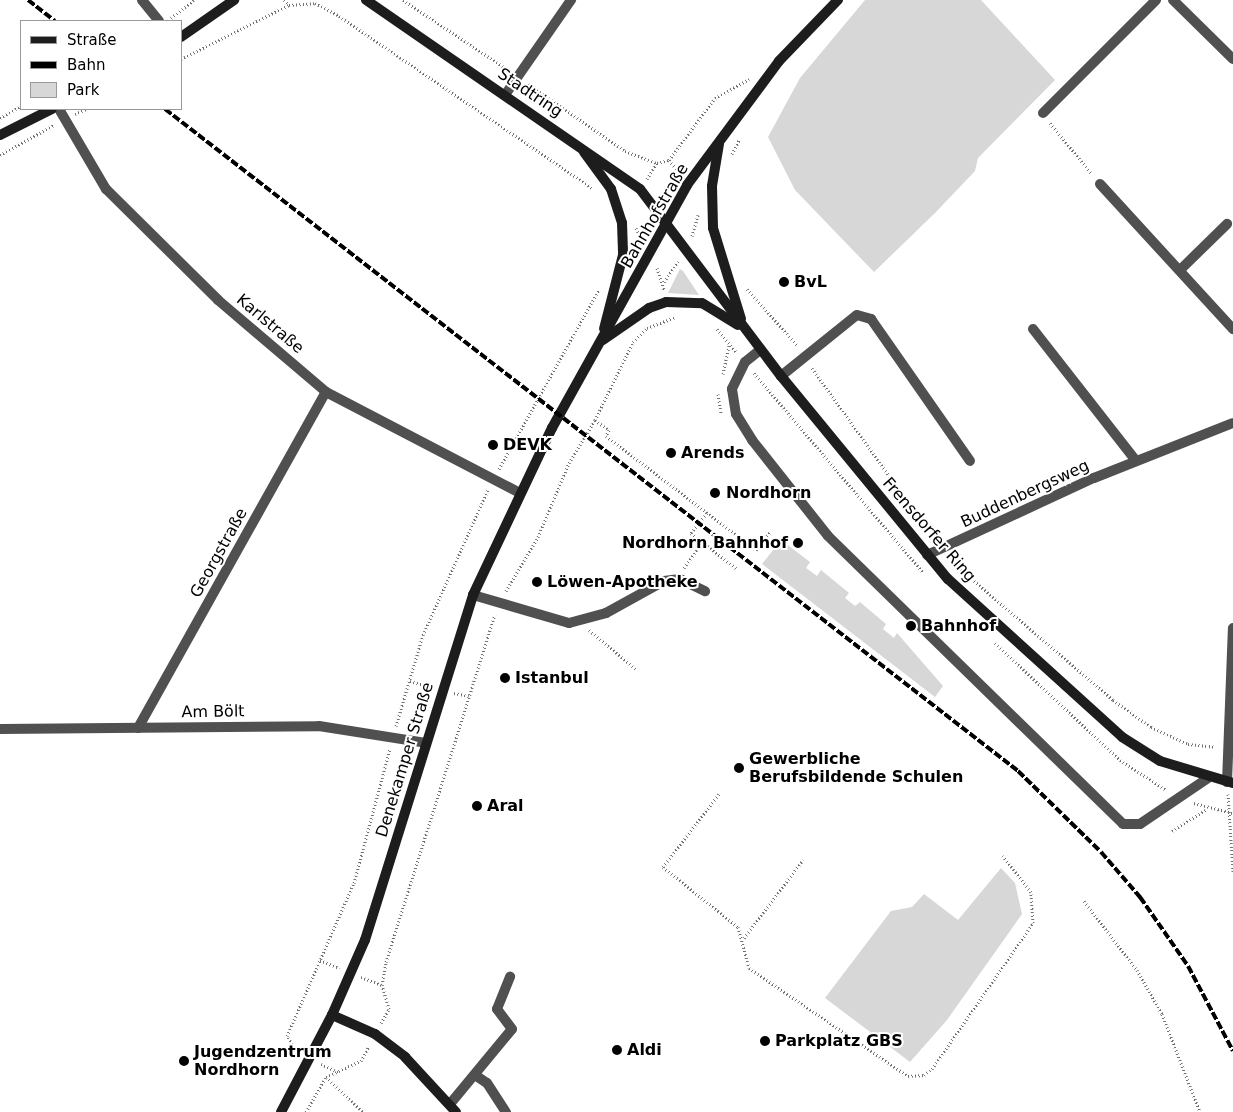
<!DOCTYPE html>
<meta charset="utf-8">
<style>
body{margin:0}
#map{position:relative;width:1233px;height:1112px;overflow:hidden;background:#fff;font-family:"DejaVu Sans",sans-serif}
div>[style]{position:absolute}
.green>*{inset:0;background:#d7d7d7}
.path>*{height:3px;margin-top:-1.5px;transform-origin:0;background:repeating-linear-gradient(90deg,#727272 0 1px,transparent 0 3.5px)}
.lane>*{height:10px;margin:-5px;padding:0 5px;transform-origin:5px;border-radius:5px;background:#505050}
.street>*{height:10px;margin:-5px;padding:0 5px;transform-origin:5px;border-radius:5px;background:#505050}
.secondary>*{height:10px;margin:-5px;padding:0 5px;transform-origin:5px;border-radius:5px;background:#1d1d1d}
.rail>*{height:4px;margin-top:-2px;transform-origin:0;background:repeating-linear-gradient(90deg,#000 0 8px,transparent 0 10.5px)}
.dots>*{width:14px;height:14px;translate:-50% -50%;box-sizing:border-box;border:2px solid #fff;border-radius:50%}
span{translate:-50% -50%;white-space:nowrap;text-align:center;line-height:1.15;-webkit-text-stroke:4px #fff;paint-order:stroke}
.street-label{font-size:16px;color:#000}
.poi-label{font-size:16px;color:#000;font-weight:700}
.left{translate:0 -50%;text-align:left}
.right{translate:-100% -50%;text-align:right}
.legend{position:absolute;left:20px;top:20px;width:162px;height:90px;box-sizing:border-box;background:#fff;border:1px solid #999;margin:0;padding:6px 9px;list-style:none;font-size:15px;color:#000}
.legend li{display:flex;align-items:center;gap:10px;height:25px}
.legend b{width:25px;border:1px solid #999}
</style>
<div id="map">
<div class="green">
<div style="clip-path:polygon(865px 0,981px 0,1055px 80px,978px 158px,975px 171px,935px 213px,874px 272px,795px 190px,768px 137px,800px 78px)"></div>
<div style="clip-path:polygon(680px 269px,683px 271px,699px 295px,668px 293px)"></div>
<div style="clip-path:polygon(781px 540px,810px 562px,806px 568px,817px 576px,821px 570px,849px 593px,845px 598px,855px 606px,860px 602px,886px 624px,883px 629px,894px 638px,897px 633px,943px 686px,935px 697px,762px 564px)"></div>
<div style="clip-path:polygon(1001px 868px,1015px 883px,1022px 914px,947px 1020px,910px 1062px,825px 998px,891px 911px,912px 907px,924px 894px,958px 920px)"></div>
</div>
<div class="path">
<div style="left:284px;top:0;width:7px;rotate:45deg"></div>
<div style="left:289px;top:5px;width:26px;rotate:-4deg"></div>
<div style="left:315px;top:3px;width:27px;rotate:28deg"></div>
<div style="left:339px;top:16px;width:306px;rotate:34.2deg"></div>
<div style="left:403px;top:0;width:125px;rotate:33.6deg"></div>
<div style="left:171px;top:18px;width:29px;rotate:-38deg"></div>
<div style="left:181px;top:59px;width:121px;rotate:-26.6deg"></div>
<div style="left:528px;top:84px;width:118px;rotate:34.6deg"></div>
<div style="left:625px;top:151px;width:34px;rotate:21deg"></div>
<div style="left:75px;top:114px;width:12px;rotate:-24deg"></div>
<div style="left:0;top:118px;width:24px;rotate:-30deg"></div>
<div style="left:1050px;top:123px;width:66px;rotate:50.5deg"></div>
<div style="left:732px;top:154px;width:16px;rotate:-63deg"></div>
<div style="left:0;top:155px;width:62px;rotate:-29.1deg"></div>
<div style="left:669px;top:160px;width:77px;rotate:-53.4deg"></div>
<div style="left:715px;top:98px;width:39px;rotate:-29deg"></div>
<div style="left:669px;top:160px;width:16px;rotate:52deg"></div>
<div style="left:647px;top:179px;width:19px;rotate:-58deg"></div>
<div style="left:657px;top:163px;width:12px;rotate:-14deg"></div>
<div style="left:636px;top:228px;width:13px;rotate:63deg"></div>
<div style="left:692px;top:236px;width:22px;rotate:-74deg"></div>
<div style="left:657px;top:268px;width:23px;rotate:72deg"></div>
<div style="left:664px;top:282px;width:25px;rotate:-56deg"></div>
<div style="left:747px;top:289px;width:76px;rotate:48.2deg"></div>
<div style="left:717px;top:329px;width:31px;rotate:50deg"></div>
<div style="left:812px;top:368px;width:208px;rotate:54.4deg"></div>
<div style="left:754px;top:373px;width:261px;rotate:49.7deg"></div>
<div style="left:723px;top:374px;width:29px;rotate:-78deg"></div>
<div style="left:718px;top:394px;width:19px;rotate:81deg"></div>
<div style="left:595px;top:420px;width:17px;rotate:36deg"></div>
<div style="left:609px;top:430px;width:7px;rotate:117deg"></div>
<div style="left:606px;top:436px;width:188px;rotate:37.2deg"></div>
<div style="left:756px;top:550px;width:23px;rotate:-52deg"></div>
<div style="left:499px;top:469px;width:206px;rotate:-60.9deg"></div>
<div style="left:707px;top:513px;width:26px;rotate:129deg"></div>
<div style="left:691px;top:533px;width:58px;rotate:38deg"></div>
<div style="left:958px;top:567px;width:204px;rotate:40.6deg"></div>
<div style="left:1113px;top:700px;width:47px;rotate:35.4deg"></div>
<div style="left:1151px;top:727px;width:41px;rotate:24.7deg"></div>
<div style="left:1188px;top:744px;width:27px;rotate:6deg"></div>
<div style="left:684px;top:568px;width:32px;rotate:-55deg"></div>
<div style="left:506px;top:591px;width:63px;rotate:-59.3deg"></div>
<div style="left:538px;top:537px;width:80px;rotate:-67.3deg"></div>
<div style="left:569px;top:463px;width:50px;rotate:-58.8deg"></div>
<div style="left:595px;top:420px;width:87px;rotate:-64deg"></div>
<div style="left:633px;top:342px;width:20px;rotate:-45deg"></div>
<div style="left:647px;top:328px;width:30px;rotate:-21deg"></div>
<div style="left:589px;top:630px;width:62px;rotate:39.8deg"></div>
<div style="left:995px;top:643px;width:171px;rotate:43.1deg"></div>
<div style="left:1120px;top:760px;width:55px;rotate:33.1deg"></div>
<div style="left:410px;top:681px;width:22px;rotate:16deg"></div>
<div style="left:454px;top:693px;width:15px;rotate:11deg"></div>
<div style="left:396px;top:726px;width:95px;rotate:-73.5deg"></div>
<div style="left:423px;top:635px;width:159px;rotate:-65.9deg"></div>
<div style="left:719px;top:794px;width:92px;rotate:127.5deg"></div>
<div style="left:663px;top:867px;width:96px;rotate:38.7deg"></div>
<div style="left:738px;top:927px;width:42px;rotate:75deg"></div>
<div style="left:749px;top:968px;width:192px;rotate:34.2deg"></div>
<div style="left:908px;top:1076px;width:16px;rotate:-4deg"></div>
<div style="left:924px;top:1075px;width:10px;rotate:-37deg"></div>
<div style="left:932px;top:1069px;width:178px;rotate:-55.3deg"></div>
<div style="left:1033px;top:923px;width:31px;rotate:-94deg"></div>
<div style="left:1031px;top:892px;width:46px;rotate:-127.9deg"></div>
<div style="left:1228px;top:794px;width:78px;rotate:86.3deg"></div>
<div style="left:1194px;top:803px;width:40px;rotate:14.4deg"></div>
<div style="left:1172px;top:831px;width:41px;rotate:-32.2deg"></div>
<div style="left:1084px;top:901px;width:87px;rotate:52.5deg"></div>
<div style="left:1137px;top:970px;width:51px;rotate:60.4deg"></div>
<div style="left:1162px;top:1014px;width:105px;rotate:68.8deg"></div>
<div style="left:744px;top:938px;width:98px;rotate:-52.9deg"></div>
<div style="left:320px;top:960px;width:21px;rotate:23deg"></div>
<div style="left:361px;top:977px;width:22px;rotate:21deg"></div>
<div style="left:381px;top:1023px;width:16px;rotate:-60deg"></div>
<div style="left:389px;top:1009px;width:25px;rotate:-106deg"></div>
<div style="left:382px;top:985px;width:23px;rotate:-80deg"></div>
<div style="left:386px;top:962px;width:364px;rotate:-72.6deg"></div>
<div style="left:298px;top:1053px;width:20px;rotate:-123deg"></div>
<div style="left:287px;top:1036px;width:167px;rotate:-66.4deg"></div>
<div style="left:354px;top:883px;width:139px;rotate:-75deg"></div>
<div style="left:321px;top:1064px;width:19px;rotate:25deg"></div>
<div style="left:326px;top:1077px;width:51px;rotate:43.4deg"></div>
<div style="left:306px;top:1112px;width:40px;rotate:-60.3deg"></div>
<div style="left:326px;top:1077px;width:38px;rotate:-25deg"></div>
<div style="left:361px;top:1061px;width:17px;rotate:-62deg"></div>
</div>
<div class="lane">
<div style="left:760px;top:350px;width:19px;rotate:141deg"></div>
<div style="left:745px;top:362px;width:30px;rotate:116deg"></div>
<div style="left:732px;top:389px;width:25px;rotate:81deg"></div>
<div style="left:736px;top:414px;width:31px;rotate:58deg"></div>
<div style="left:752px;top:440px;width:122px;rotate:51.6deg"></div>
<div style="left:828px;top:536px;width:412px;rotate:44.3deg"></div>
<div style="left:1123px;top:824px;width:17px"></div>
<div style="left:1140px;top:824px;width:82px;rotate:-34.1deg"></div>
<div style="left:781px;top:376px;width:97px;rotate:-38.8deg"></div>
<div style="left:857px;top:315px;width:15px;rotate:16deg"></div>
<div style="left:871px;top:319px;width:173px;rotate:55.1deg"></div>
<div style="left:475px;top:1075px;width:14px;rotate:34deg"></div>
<div style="left:487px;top:1083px;width:35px;rotate:57deg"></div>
<div style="left:450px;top:1104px;width:97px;rotate:-50.4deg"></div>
<div style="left:512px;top:1029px;width:25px;rotate:-127deg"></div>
<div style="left:497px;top:1009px;width:35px;rotate:-68deg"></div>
</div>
<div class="street">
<div style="left:142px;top:0;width:27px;rotate:51deg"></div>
<div style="left:1173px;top:0;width:84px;rotate:44.5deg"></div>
<div style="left:505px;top:95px;width:116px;rotate:-55.2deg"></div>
<div style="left:59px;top:109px;width:93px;rotate:59.6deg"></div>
<div style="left:106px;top:189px;width:158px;rotate:44.7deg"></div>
<div style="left:218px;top:300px;width:142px;rotate:40.4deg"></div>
<div style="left:326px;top:392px;width:219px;rotate:27.5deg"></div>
<div style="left:1043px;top:113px;width:160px;rotate:-45deg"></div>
<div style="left:1100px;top:184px;width:197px;rotate:47.5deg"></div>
<div style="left:1180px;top:270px;width:66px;rotate:-44.4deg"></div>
<div style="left:1033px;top:329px;width:167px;rotate:52deg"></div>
<div style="left:927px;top:555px;width:184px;rotate:-24.8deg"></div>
<div style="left:1094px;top:478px;width:149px;rotate:-21.6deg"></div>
<div style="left:473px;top:595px;width:100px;rotate:16.3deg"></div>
<div style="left:569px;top:623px;width:38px;rotate:-15deg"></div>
<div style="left:606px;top:613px;width:66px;rotate:-28.9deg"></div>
<div style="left:664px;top:581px;width:16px;rotate:-7deg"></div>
<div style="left:680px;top:579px;width:28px;rotate:26deg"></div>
<div style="left:138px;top:728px;width:385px;rotate:-60.8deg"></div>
<div style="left:0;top:729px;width:319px;rotate:-0.5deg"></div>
<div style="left:319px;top:726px;width:108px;rotate:9deg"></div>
<div style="left:1227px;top:782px;width:154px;rotate:-87.8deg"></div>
</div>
<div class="secondary">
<div style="left:366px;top:0;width:333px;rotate:34.6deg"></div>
<div style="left:640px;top:189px;width:234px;rotate:53deg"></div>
<div style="left:781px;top:376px;width:263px;rotate:50.6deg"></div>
<div style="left:948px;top:579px;width:235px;rotate:42.2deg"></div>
<div style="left:1122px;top:737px;width:45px;rotate:32.3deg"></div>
<div style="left:1160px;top:761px;width:76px;rotate:16.8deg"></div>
<div style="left:181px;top:37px;width:65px;rotate:-34.9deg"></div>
<div style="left:0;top:135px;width:58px;rotate:-26.6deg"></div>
<div style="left:719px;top:144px;width:43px;rotate:99.5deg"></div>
<div style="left:712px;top:186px;width:42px;rotate:88.6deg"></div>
<div style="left:713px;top:228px;width:95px;rotate:72.9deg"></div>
<div style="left:584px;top:152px;width:46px;rotate:53.9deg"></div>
<div style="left:611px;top:189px;width:36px;rotate:72deg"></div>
<div style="left:622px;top:223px;width:32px;rotate:88deg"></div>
<div style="left:623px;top:255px;width:76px;rotate:104.4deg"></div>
<div style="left:603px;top:340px;width:56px;rotate:-34.8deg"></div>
<div style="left:649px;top:308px;width:18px;rotate:-19deg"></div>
<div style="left:666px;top:302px;width:36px;rotate:2deg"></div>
<div style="left:702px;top:303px;width:42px;rotate:31.4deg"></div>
<div style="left:332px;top:1015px;width:47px;rotate:23.8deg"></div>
<div style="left:375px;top:1034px;width:38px;rotate:37deg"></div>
<div style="left:405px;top:1057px;width:75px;rotate:47.2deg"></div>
<div style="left:281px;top:1112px;width:110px;rotate:-62.3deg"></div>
<div style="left:332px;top:1015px;width:82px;rotate:-66.3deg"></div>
<div style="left:365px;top:940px;width:362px;rotate:-72.6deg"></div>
<div style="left:473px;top:595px;width:185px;rotate:-64.7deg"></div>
<div style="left:552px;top:428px;width:278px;rotate:-60.9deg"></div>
<div style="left:687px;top:185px;width:154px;rotate:-53.4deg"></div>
<div style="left:779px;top:61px;width:85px;rotate:-46deg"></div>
</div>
<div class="rail">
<div style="left:28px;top:0;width:34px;rotate:38deg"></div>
<div style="left:165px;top:109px;width:1080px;rotate:37.81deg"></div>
<div style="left:1018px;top:771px;width:116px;rotate:44.3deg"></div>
<div style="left:1101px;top:852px;width:60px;rotate:49.1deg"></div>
<div style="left:1140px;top:897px;width:84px;rotate:55.2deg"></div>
<div style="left:1188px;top:966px;width:96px;rotate:62.1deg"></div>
</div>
<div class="dots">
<div style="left:784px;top:282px;background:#000"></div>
<div style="left:493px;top:445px;background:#000"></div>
<div style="left:671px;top:453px;background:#000"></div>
<div style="left:715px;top:493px;background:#000"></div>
<div style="left:798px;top:543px;background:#000"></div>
<div style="left:537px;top:582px;background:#000"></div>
<div style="left:911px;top:626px;background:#000"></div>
<div style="left:505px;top:678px;background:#000"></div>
<div style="left:739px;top:768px;background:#000"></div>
<div style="left:477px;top:806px;background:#000"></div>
<div style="left:765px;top:1041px;background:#000"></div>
<div style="left:617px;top:1050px;background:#000"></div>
<div style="left:184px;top:1061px;background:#000"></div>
</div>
<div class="street-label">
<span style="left:530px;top:93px;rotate:34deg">Stadtring</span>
<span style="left:655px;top:216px;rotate:-60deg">Bahnhofstraße</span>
<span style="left:270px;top:324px;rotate:40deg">Karlstraße</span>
<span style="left:1025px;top:494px;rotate:-25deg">Buddenbergsweg</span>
<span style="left:929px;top:530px;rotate:49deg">Frensdorfer Ring</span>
<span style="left:219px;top:553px;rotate:-61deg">Georgstraße</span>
<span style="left:213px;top:712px;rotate:-1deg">Am Bölt</span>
<span style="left:405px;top:760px;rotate:-73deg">Denekamper Straße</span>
</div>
<div class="poi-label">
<span class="left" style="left:794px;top:282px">BvL</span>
<span class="left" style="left:503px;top:445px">DEVK</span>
<span class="left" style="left:681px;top:453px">Arends</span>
<span class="left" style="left:726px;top:493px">Nordhorn</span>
<span class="right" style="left:788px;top:543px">Nordhorn Bahnhof</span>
<span class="left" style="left:547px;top:582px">Löwen-Apotheke</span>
<span class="left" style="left:921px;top:626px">Bahnhof</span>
<span class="left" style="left:515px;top:678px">Istanbul</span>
<span class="left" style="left:749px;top:768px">Gewerbliche<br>Berufsbildende Schulen</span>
<span class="left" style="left:487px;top:806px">Aral</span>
<span class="left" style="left:775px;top:1041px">Parkplatz GBS</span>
<span class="left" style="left:627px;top:1050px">Aldi</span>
<span class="left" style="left:194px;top:1061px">Jugendzentrum<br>Nordhorn</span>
</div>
<ul class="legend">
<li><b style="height:6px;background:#1d1d1d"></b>Straße</li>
<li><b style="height:6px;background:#000"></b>Bahn</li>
<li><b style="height:14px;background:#d7d7d7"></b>Park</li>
</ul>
</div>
